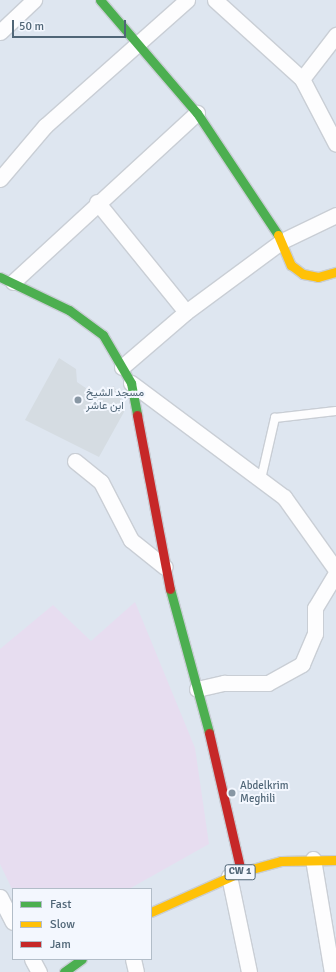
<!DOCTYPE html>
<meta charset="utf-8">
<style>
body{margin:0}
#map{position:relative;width:336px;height:972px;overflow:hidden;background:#f0f2f8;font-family:Signika,Vazirmatn,sans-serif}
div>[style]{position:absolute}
.residential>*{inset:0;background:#dee6f0}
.green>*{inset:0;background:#e7ddf0}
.building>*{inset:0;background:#d5dce2}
.roads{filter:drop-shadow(1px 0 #c9ced5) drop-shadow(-1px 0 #c9ced5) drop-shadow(0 1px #c9ced5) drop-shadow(0 -1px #c9ced5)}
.lane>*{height:8px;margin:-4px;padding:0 4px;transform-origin:4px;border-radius:4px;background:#fdfdfe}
.street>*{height:15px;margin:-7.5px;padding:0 7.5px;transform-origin:7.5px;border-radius:7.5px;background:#fdfdfe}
.fast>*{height:9px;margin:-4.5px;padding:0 4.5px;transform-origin:4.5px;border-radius:4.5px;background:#4caf50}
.slow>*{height:9px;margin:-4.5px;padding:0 4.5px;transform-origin:4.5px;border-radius:4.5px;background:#ffc107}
.jam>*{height:9px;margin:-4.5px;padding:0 4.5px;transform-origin:4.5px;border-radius:4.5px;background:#c62828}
.dots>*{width:11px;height:11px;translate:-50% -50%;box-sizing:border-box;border:2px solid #f3f7fe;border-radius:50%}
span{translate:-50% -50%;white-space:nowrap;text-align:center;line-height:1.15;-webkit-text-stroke:4px #f3f7fe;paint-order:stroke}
.shield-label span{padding:1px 3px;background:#f3f7fe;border:1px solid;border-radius:3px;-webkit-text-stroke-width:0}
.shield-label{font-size:10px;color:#506677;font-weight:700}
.poi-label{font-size:11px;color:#506677}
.left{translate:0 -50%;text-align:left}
.legend{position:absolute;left:12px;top:888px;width:140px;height:72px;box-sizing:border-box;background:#f3f7fe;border:1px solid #b2bdc8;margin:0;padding:5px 7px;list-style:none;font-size:12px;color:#506677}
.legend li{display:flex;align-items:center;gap:8px;height:20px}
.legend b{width:20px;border:1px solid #b2bdc8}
.scale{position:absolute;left:12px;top:20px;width:114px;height:18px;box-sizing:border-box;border:2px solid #506677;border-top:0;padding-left:5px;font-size:12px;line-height:14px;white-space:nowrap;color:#506677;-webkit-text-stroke:3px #f3f7fe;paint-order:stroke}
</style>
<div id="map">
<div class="residential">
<div style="clip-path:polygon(evenodd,0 0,336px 0,336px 972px,0 972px,0 0,13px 889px,151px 889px,151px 959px,13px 959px,13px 889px)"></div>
</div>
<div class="green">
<div style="clip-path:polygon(135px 602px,195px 748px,209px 844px,129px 889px,13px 891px,0 864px,0 649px,53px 605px,91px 641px)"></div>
</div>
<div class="building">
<div style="clip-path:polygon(59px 358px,76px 369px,77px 382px,90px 391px,106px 391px,114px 386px,122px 401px,124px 412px,99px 457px,25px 420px)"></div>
</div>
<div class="roads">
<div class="lane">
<div style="left:261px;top:479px;width:63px;rotate:-77.1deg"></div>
<div style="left:275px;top:418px;width:61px;rotate:-6.5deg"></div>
</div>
<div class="street">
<div style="left:215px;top:0;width:118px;rotate:42.2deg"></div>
<div style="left:302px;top:79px;width:73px;rotate:62.4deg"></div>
<div style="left:0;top:32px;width:47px;rotate:-43.3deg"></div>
<div style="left:302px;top:79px;width:56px;rotate:-52.3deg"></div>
<div style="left:0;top:179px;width:70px;rotate:-49.7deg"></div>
<div style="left:45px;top:126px;width:190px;rotate:-41.6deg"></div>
<div style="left:97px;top:202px;width:141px;rotate:51deg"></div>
<div style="left:13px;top:282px;width:250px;rotate:-42.6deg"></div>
<div style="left:122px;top:367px;width:84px;rotate:-40.7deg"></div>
<div style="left:186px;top:312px;width:119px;rotate:-36.5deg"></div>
<div style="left:282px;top:241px;width:60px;rotate:-25.7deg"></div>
<div style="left:131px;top:383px;width:191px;rotate:36.7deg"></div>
<div style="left:284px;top:497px;width:90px;rotate:54.5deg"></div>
<div style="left:75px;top:461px;width:33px;rotate:39deg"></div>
<div style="left:101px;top:482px;width:65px;rotate:62.7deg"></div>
<div style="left:131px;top:540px;width:43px;rotate:38.5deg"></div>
<div style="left:197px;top:689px;width:28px;rotate:-13deg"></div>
<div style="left:224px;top:683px;width:44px"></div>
<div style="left:268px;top:683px;width:39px;rotate:-29deg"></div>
<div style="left:302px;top:664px;width:33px;rotate:-67deg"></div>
<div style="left:315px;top:634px;width:26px;rotate:-90deg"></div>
<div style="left:315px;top:608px;width:41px;rotate:-59deg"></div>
<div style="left:313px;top:859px;width:115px;rotate:80.5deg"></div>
<div style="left:229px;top:876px;width:98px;rotate:78.2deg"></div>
<div style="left:0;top:897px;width:28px;rotate:63deg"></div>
<div style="left:32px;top:959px;width:15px;rotate:62deg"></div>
<div style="left:133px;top:959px;width:13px;rotate:77deg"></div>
</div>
<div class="fast">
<div style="left:100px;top:0;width:149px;rotate:49.4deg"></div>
<div style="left:197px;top:113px;width:146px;rotate:56.4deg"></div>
<div style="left:0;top:277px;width:76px;rotate:25.6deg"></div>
<div style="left:69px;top:310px;width:42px;rotate:36.3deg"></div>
<div style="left:103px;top:335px;width:56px;rotate:59.7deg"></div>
<div style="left:131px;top:383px;width:33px;rotate:79deg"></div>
<div style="left:170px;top:589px;width:149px;rotate:74.8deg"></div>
<div style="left:64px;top:972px;width:22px;rotate:-36deg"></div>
</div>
<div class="slow">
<div style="left:278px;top:235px;width:33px;rotate:67deg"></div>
<div style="left:291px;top:265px;width:15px;rotate:37deg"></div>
<div style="left:303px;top:274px;width:15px;rotate:11deg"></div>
<div style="left:318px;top:277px;width:19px;rotate:-16deg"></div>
<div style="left:151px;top:912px;width:98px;rotate:-24deg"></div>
<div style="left:241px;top:872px;width:41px;rotate:-15.4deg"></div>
<div style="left:281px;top:861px;width:55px;rotate:-1deg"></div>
</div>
<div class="jam">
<div style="left:137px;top:415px;width:177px;rotate:79.3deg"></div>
<div style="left:209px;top:733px;width:143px;rotate:77deg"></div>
</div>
</div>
<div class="dots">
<div style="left:78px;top:400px;background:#8897a4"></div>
<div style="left:232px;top:793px;background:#8897a4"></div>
</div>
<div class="shield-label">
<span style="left:240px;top:872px">CW 1</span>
</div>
<div class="poi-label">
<span class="left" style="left:86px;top:400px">مسجد الشيخ<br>ابن عاشر</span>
<span class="left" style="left:240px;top:793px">Abdelkrim<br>Meghili</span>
</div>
<ul class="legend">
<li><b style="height:5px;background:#4caf50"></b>Fast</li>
<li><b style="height:5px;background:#ffc107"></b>Slow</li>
<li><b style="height:5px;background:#c62828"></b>Jam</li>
</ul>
<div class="scale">50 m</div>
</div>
